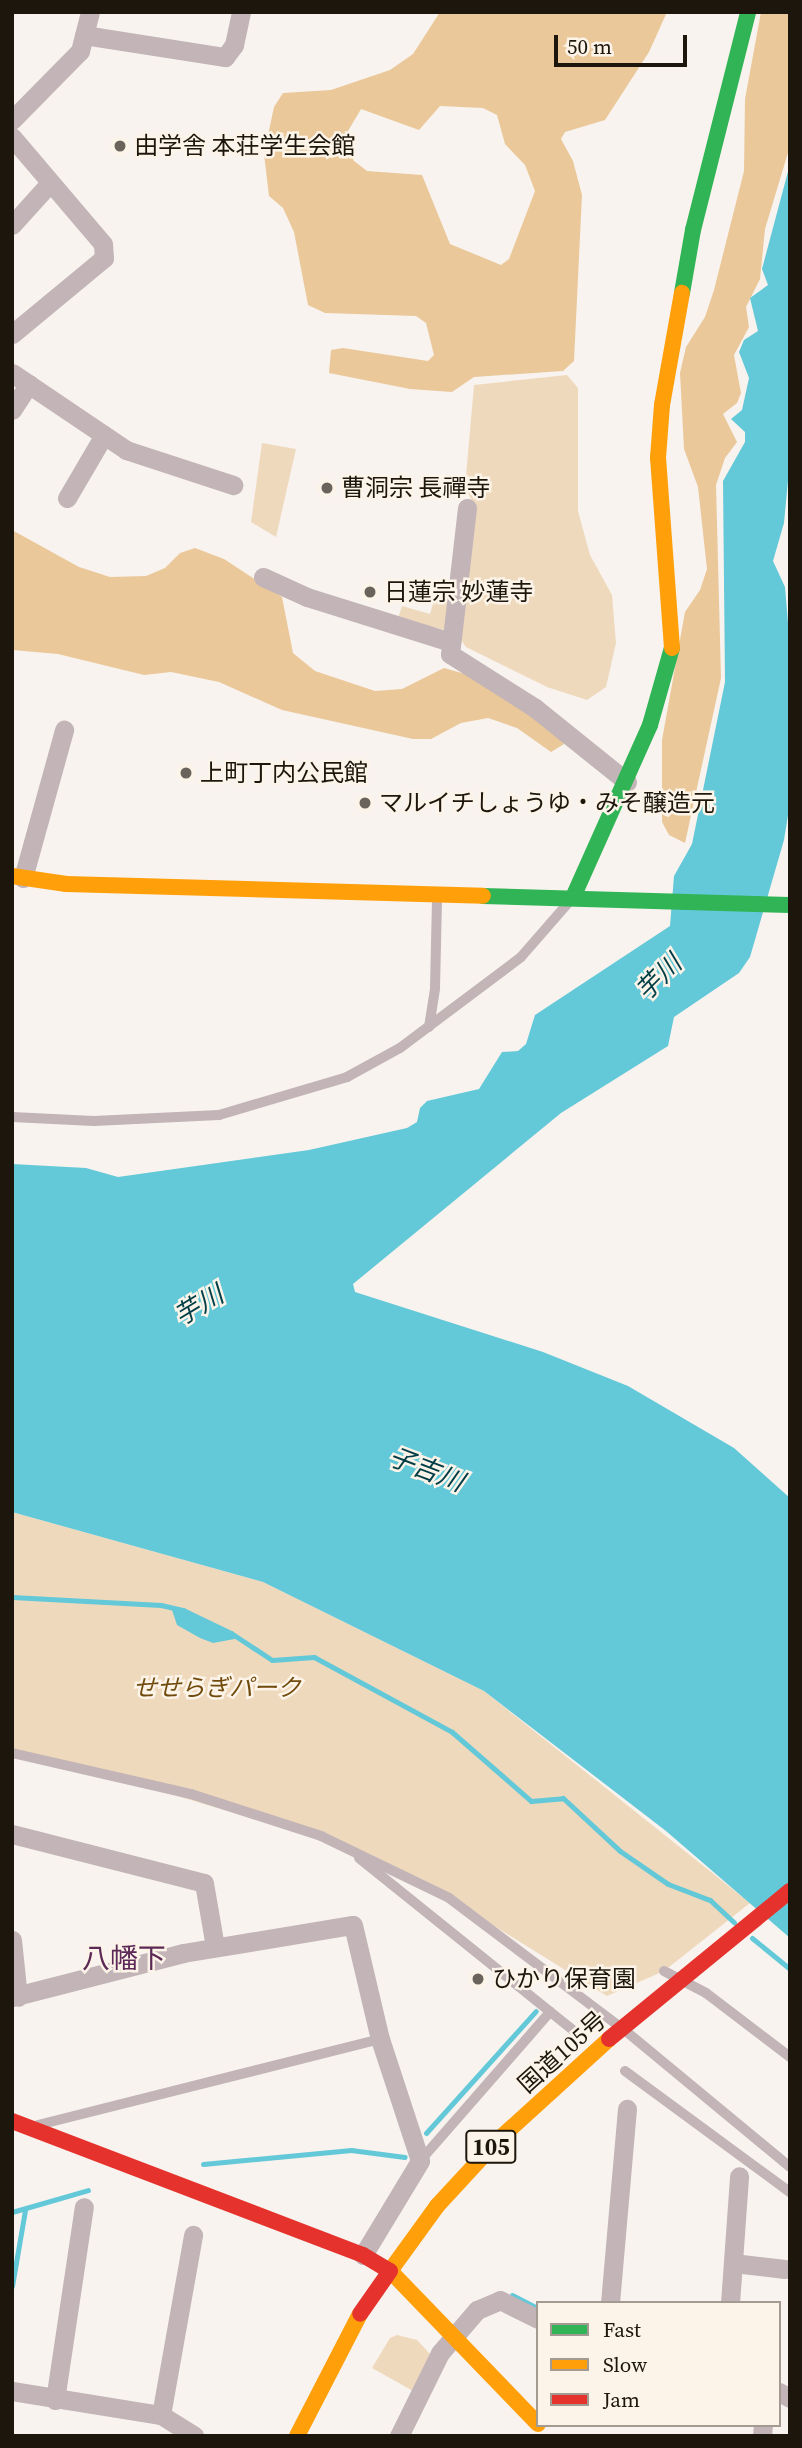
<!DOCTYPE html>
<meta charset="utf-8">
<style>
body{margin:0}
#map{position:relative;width:802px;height:2448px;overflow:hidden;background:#f8f3ee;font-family:"Source Serif 4","Noto Sans JP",serif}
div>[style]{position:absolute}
.green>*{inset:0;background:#efd9bd}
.forest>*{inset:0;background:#eac89a}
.water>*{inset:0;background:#63c8d8}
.stream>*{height:5px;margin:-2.5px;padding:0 2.5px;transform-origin:2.5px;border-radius:2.5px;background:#63c8d8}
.lane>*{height:10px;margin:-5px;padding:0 5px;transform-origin:5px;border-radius:5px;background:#c2b4b7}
.street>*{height:19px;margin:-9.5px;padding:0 9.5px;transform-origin:9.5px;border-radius:9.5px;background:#c2b4b7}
.fast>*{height:16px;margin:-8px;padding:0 8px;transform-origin:8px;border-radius:8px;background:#30b455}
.slow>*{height:16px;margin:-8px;padding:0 8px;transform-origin:8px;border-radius:8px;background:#ff9f0a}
.jam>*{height:16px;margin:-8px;padding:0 8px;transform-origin:8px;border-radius:8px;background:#e5322d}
.jam-bridge>*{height:16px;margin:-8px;padding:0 8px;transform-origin:8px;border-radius:8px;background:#e5322d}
.dots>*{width:19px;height:19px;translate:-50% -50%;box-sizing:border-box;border:4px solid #fdf4e9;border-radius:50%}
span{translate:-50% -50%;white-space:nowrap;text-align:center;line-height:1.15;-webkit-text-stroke:5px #fdf4e9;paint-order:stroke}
.shield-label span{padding:2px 5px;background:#fdf4e9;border:2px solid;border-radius:5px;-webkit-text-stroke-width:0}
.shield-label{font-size:23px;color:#1d160c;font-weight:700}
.poi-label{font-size:24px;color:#1d160c}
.left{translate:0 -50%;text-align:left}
.park-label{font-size:24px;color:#714b0c;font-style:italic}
.street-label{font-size:24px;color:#1d160c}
.water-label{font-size:26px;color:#003e47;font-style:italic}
.quarter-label{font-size:28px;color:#5c2856}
.frame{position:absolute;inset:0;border:14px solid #1d160c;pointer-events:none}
.legend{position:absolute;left:536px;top:2301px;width:245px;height:126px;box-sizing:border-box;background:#fdf4e9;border:2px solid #a39b91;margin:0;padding:9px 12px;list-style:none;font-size:21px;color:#1d160c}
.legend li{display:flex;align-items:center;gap:14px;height:35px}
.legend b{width:35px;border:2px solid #a39b91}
.scale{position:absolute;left:554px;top:35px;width:133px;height:32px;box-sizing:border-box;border:4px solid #1d160c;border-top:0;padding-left:9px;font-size:21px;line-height:24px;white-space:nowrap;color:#1d160c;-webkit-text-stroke:5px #fdf4e9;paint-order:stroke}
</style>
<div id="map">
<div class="green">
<div style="clip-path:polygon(567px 375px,578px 388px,578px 511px,590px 555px,612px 595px,616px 643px,606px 687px,587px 700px,547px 687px,466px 647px,457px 634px,472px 501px,465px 487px,474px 385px)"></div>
<div style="clip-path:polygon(262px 443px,296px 449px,276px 537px,251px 522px)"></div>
<div style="clip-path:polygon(436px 594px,448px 597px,445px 630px,398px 618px,402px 606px,430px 614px)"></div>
<div style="clip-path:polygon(12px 1512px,263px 1582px,484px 1691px,750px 1903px,664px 1971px,607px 1996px,449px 1898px,342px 1845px,53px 1759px,12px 1754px)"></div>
<div style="clip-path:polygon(397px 2335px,417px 2340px,430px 2354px,413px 2391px,372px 2368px,390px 2338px)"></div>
</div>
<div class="forest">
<div style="clip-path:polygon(evenodd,440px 12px,667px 12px,649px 52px,605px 120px,565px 132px,561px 139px,573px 161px,582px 195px,574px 361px,563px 371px,474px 377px,452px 392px,410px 389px,329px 373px,331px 350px,343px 348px,428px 361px,434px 355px,426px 323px,416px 316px,325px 313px,308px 305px,294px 232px,283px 208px,269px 196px,264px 154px,274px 107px,283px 93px,331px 90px,390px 70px,413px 54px,440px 12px,440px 106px,483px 108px,497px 115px,505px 144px,525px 165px,535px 191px,509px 259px,501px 265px,450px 244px,422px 175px,367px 171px,354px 161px,346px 145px,348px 131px,361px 109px,419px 130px,440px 106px)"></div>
<div style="clip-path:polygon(761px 12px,790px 12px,790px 146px,765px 229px,760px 279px,746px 307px,749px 327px,734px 355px,741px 393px,737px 403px,723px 414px,737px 442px,725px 458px,716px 485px,721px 678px,685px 843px,669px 835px,662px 822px,662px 740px,685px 612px,700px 590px,707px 569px,698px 487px,684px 449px,680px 373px,686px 347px,705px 317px,714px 290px,744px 171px,745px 99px)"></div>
<div style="clip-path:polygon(12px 530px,79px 567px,110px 577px,146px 576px,165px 568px,180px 553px,195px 548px,224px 559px,282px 597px,293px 653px,315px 671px,375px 691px,402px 689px,444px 668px,472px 676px,559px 735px,564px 744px,551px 752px,517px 728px,488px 718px,461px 723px,431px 739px,413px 739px,282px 710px,219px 682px,171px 672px,144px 675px,58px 654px,12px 650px)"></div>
</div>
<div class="water">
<div style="clip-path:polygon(790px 164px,790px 459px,784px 523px,773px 561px,785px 587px,790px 647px,790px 803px,784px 840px,750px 957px,739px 973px,674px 1017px,668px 1046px,561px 1113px,353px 1284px,355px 1292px,543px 1352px,628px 1386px,734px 1448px,790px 1498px,790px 1938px,666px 1831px,484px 1691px,263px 1582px,12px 1512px,12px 1164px,86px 1168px,118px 1177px,309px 1150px,407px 1128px,417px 1122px,420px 1108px,427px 1101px,479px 1089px,502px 1052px,518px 1051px,526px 1044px,535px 1015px,670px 926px,674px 876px,692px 844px,725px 682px,723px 481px,745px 442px,745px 432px,731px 419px,742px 410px,749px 378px,739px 352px,744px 340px,758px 331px,750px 298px,768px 285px,762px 269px)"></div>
<div style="clip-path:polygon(171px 1607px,183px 1610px,240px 1638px,213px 1643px,200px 1638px,177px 1625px)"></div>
</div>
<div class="stream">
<div style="left:12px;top:1597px;width:149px;rotate:3.1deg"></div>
<div style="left:161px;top:1605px;width:23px;rotate:13deg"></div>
<div style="left:183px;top:1610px;width:53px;rotate:25.6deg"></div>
<div style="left:231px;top:1633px;width:49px;rotate:33.4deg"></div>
<div style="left:272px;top:1660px;width:42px;rotate:-4.1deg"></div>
<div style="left:314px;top:1657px;width:157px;rotate:28.5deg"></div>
<div style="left:452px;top:1732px;width:105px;rotate:41.1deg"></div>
<div style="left:531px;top:1801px;width:32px;rotate:-5deg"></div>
<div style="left:563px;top:1798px;width:78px;rotate:42.9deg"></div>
<div style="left:620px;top:1851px;width:58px;rotate:34.5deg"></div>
<div style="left:668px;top:1884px;width:45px;rotate:20.9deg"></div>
<div style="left:710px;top:1900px;width:33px;rotate:43deg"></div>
<div style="left:752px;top:1938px;width:49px;rotate:39.2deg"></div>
<div style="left:426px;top:2133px;width:164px;rotate:-48deg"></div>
<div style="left:203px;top:2164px;width:149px;rotate:-5.4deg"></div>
<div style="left:351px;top:2150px;width:54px;rotate:7.4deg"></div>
<div style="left:12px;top:2212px;width:79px;rotate:-16.1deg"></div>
<div style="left:12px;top:2286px;width:77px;rotate:-80.3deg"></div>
<div style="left:512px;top:2295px;width:29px;rotate:27deg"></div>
</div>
<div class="lane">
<div style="left:429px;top:1027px;width:39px;rotate:-81deg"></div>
<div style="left:435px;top:988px;width:90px;rotate:-88.7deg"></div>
<div style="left:12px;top:1117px;width:82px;rotate:2.8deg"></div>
<div style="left:94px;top:1121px;width:125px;rotate:-2.7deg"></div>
<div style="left:219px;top:1115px;width:134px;rotate:-16.5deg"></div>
<div style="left:347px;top:1077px;width:60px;rotate:-28.7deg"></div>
<div style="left:400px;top:1048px;width:151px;rotate:-36.9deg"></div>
<div style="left:521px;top:957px;width:73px;rotate:-48.9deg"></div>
<div style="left:12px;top:1753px;width:184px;rotate:12.9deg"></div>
<div style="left:191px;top:1794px;width:137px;rotate:17.9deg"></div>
<div style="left:321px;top:1836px;width:142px;rotate:25.8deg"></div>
<div style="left:449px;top:1898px;width:209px;rotate:37deg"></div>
<div style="left:359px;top:1858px;width:275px;rotate:38.8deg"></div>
<div style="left:664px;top:1971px;width:47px;rotate:27.6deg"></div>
<div style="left:706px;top:1993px;width:106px;rotate:37.3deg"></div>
<div style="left:628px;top:2033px;width:210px;rotate:39.6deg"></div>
<div style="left:625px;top:2071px;width:205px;rotate:36.3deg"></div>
<div style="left:38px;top:2125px;width:353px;rotate:-14.1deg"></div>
<div style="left:420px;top:2161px;width:198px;rotate:-48.9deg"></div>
</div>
<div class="street">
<div style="left:84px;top:35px;width:143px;rotate:8.9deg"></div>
<div style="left:225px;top:57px;width:15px;rotate:-53deg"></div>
<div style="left:234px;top:45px;width:34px;rotate:-78deg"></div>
<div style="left:12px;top:120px;width:97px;rotate:-45.4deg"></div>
<div style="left:80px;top:51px;width:40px;rotate:-75.6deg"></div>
<div style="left:12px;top:137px;width:140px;rotate:49.6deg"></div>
<div style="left:103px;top:244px;width:14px;rotate:86deg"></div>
<div style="left:104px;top:258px;width:119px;rotate:140.4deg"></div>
<div style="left:12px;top:225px;width:57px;rotate:-47.9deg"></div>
<div style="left:12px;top:373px;width:138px;rotate:34deg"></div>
<div style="left:126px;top:450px;width:113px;rotate:18.1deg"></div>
<div style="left:12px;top:410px;width:31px;rotate:-57deg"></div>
<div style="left:67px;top:498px;width:73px;rotate:-59.6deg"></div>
<div style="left:467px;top:508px;width:147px;rotate:96.6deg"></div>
<div style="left:450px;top:654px;width:101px;rotate:32.4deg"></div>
<div style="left:535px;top:708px;width:118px;rotate:38.8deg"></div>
<div style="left:263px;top:577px;width:48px;rotate:24.4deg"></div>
<div style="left:307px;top:597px;width:151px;rotate:17.4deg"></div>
<div style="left:23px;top:878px;width:154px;rotate:-74.5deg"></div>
<div style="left:12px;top:1834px;width:198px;rotate:14.3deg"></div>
<div style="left:204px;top:1883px;width:65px;rotate:80.2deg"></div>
<div style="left:12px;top:1940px;width:57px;rotate:84deg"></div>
<div style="left:12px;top:1997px;width:177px;rotate:-14.4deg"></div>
<div style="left:183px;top:1953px;width:172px;rotate:-9.4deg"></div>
<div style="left:353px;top:1925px;width:117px;rotate:76.7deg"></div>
<div style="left:380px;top:2039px;width:128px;rotate:71.8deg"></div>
<div style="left:420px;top:2161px;width:110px;rotate:121.2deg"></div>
<div style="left:733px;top:2263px;width:52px;rotate:6.6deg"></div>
<div style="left:610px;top:2303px;width:195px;rotate:-85deg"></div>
<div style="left:730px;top:2303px;width:127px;rotate:-85.9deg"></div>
<div style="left:12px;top:2391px;width:151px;rotate:9.2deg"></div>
<div style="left:161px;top:2415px;width:39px;rotate:32deg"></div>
<div style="left:779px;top:2392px;width:13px;rotate:29deg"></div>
<div style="left:55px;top:2400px;width:195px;rotate:-81.5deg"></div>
<div style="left:161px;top:2415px;width:183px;rotate:-79.9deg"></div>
<div style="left:399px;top:2436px;width:93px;rotate:-63.7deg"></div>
<div style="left:440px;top:2353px;width:57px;rotate:-49.3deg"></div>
<div style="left:477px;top:2310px;width:25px;rotate:-23deg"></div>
<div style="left:500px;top:2300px;width:42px;rotate:26.6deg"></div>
<div style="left:762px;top:2436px;width:11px;rotate:-85deg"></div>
</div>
<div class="fast">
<div style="left:682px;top:293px;width:64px;rotate:-80.1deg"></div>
<div style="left:693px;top:230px;width:225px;rotate:-75.8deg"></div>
<div style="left:574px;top:895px;width:186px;rotate:-65.9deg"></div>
<div style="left:650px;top:725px;width:80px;rotate:-74.1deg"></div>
<div style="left:483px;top:896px;width:307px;rotate:1.7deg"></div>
</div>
<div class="slow">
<div style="left:672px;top:648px;width:191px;rotate:-94.2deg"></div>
<div style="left:658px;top:458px;width:53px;rotate:-85.7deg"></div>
<div style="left:662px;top:405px;width:114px;rotate:-79.9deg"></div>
<div style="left:12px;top:876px;width:55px;rotate:8.4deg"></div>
<div style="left:66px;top:884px;width:417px;rotate:1.6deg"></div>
<div style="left:538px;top:2424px;width:213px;rotate:-134deg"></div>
<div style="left:390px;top:2271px;width:80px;rotate:-54.1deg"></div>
<div style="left:437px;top:2206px;width:88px;rotate:-47.3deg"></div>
<div style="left:497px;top:2141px;width:151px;rotate:-42.3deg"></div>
<div style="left:297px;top:2436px;width:137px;rotate:-62.7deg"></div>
</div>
<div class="jam">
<div style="left:12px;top:2121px;width:376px;rotate:20.9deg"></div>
<div style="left:363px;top:2255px;width:31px;rotate:31deg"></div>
<div style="left:390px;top:2271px;width:52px;rotate:124.9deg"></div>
</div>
<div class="jam-bridge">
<div style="left:609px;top:2039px;width:234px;rotate:-39.3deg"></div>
</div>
<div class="dots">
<div style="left:120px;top:146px;background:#6a635b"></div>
<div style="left:327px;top:488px;background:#6a635b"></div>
<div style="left:370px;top:592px;background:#6a635b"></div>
<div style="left:186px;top:773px;background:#6a635b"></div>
<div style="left:365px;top:803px;background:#6a635b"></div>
<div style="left:478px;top:1979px;background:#6a635b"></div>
</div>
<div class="shield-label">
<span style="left:491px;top:2147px">105</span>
</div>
<div class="poi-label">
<span class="left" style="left:134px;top:146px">由学舎 本荘学生会館</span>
<span class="left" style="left:341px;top:488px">曹洞宗 長禪寺</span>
<span class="left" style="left:384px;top:592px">日蓮宗 妙蓮寺</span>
<span class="left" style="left:200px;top:773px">上町丁内公民館</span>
<span class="left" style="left:379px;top:803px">マルイチしょうゆ・みそ醸造元</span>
<span class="left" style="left:492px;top:1979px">ひかり保育園</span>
</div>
<div class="park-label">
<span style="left:217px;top:1688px">せせらぎパーク</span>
</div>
<div class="street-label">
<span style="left:562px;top:2052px;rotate:-42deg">国道105号</span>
</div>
<div class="water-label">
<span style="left:659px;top:978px;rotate:-45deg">芋川</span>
<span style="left:199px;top:1306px;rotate:-31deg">芋川</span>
<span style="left:426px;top:1470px;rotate:21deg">子吉川</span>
</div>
<div class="quarter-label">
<span style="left:124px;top:1958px">八幡下</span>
</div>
<div class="frame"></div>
<ul class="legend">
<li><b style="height:9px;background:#30b455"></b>Fast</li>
<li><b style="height:9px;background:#ff9f0a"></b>Slow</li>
<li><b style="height:9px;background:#e5322d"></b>Jam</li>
</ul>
<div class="scale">50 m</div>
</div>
